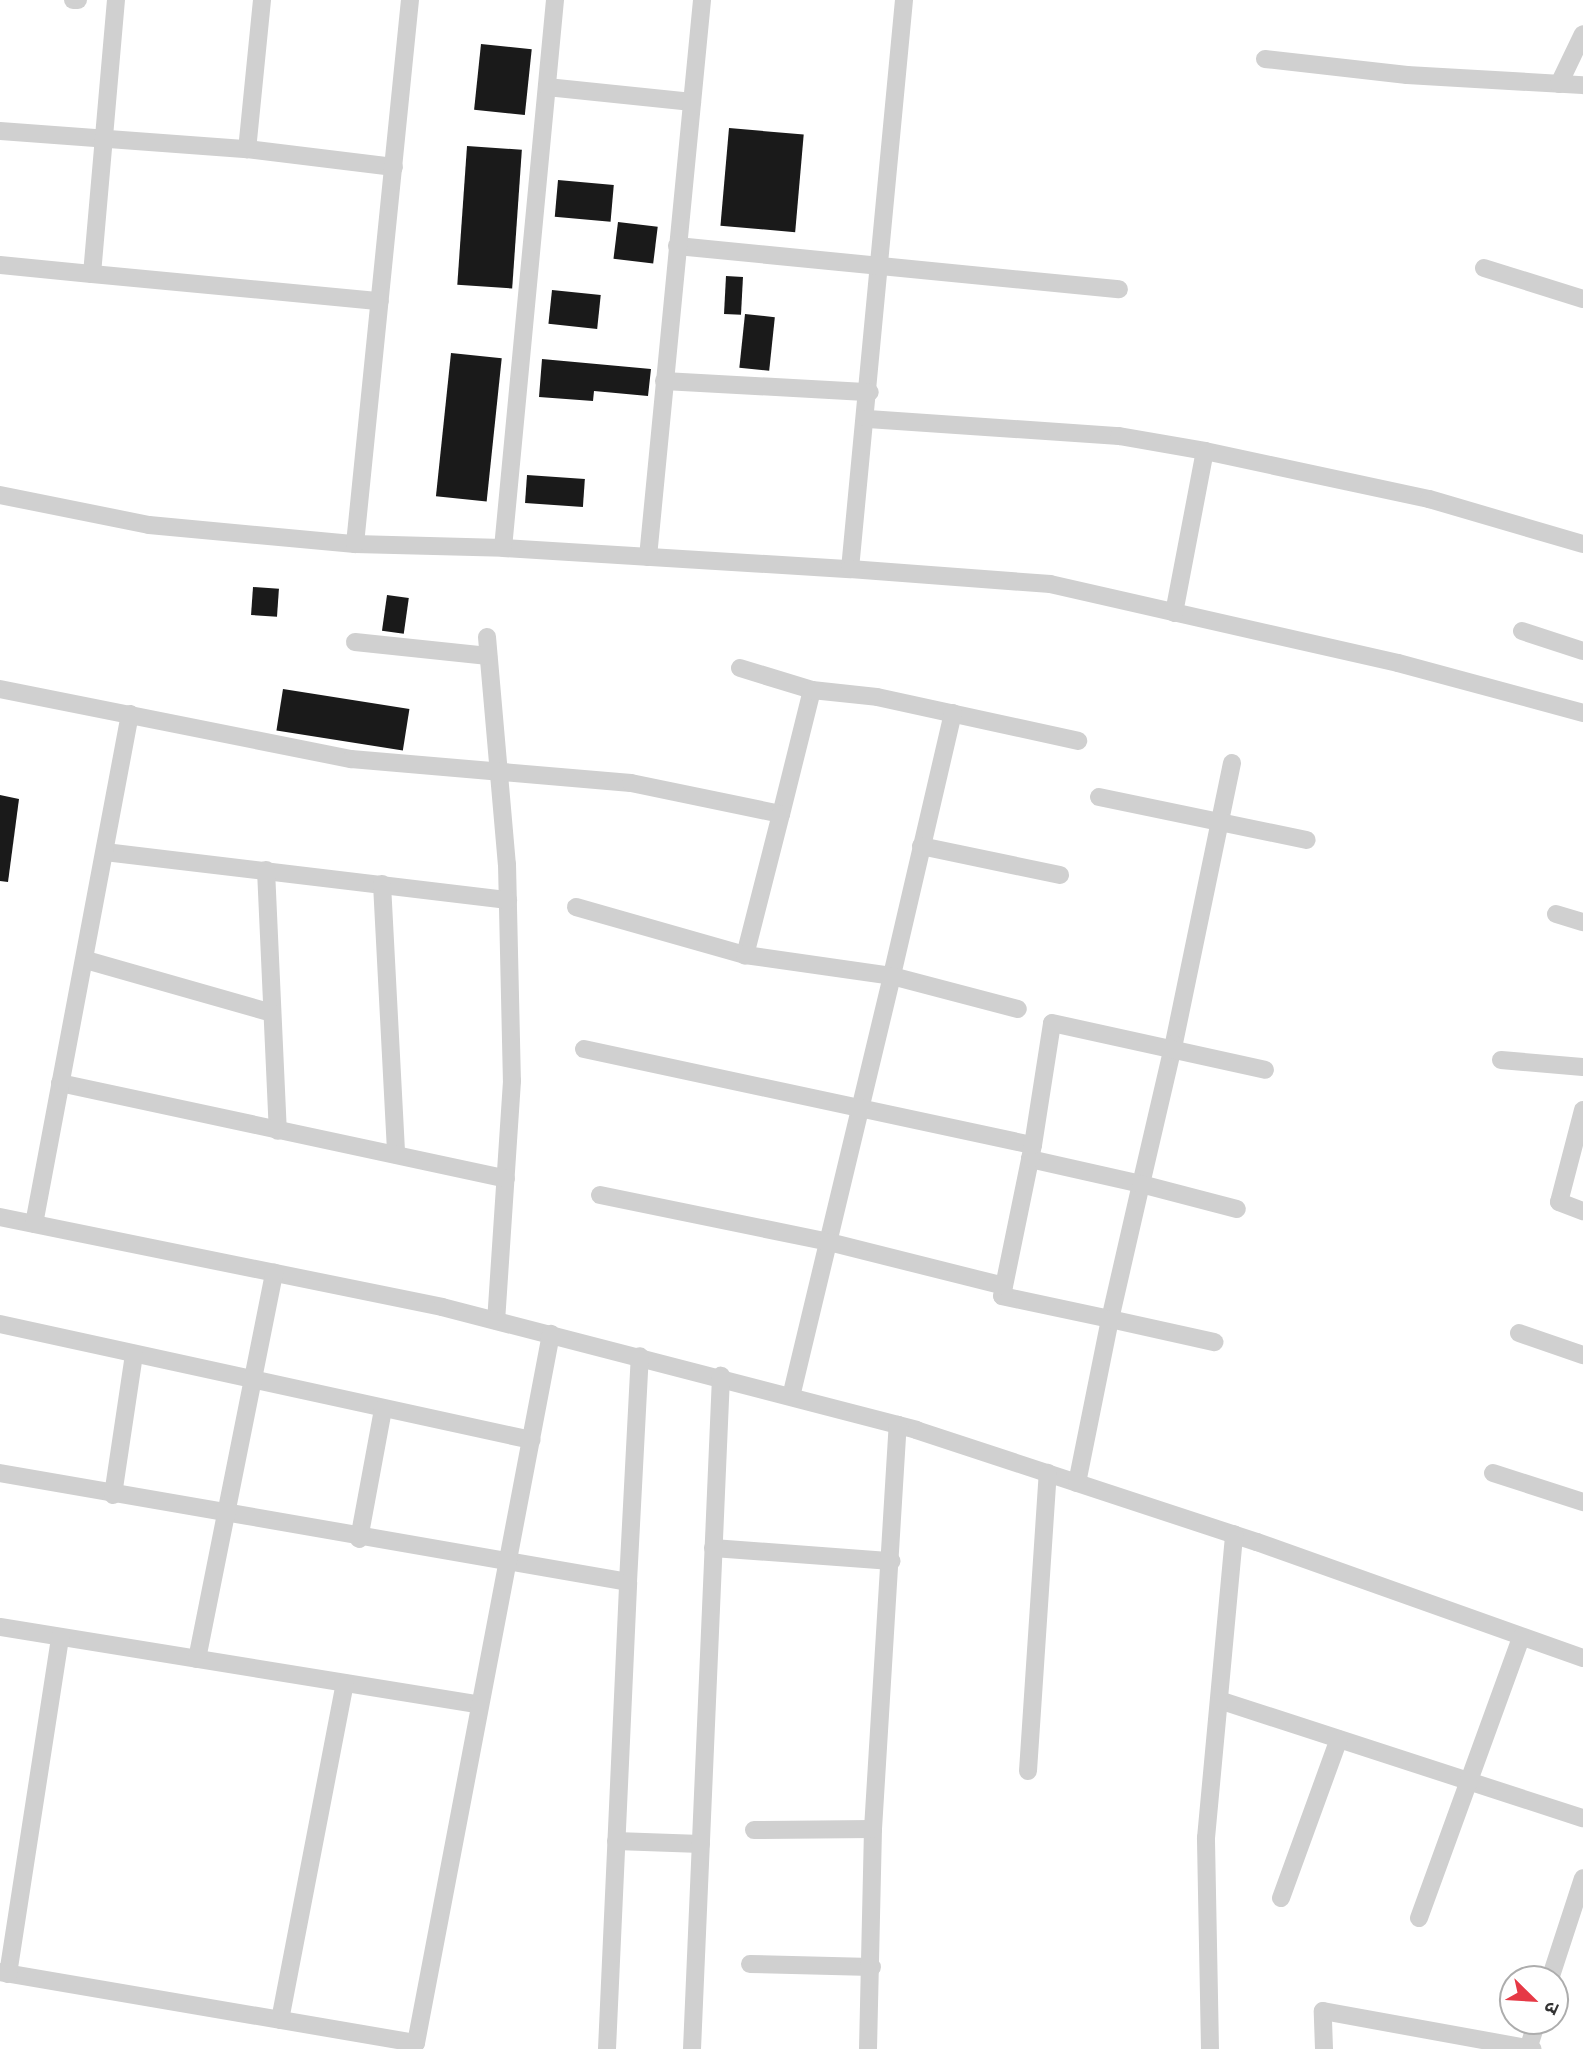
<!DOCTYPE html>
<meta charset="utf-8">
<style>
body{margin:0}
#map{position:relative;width:1583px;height:2049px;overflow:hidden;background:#fff;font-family:Inter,"Noto Sans Devanagari",sans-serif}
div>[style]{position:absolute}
.building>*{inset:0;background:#1a1a1a;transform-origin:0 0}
.street>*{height:18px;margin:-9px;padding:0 9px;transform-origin:9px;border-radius:9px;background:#d0d0d0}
span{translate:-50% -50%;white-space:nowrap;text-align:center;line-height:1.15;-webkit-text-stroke:7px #fff;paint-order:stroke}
.north{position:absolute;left:1499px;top:1965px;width:70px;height:70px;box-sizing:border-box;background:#fff;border:2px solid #adadad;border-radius:50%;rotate:114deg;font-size:19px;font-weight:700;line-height:28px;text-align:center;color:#333}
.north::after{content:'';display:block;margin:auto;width:24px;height:32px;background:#e63946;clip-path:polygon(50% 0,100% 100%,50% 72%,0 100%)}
</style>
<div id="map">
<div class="building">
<div style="left:481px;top:44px;width:51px;height:66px;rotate:6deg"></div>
<div style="left:729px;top:128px;width:75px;height:98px;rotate:5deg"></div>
<div style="left:467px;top:146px;width:55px;height:139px;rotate:4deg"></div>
<div style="left:558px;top:180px;width:56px;height:37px;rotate:5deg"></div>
<div style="left:618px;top:222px;width:40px;height:37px;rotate:7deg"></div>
<div style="left:726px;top:276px;width:17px;height:38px;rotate:3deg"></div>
<div style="left:552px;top:290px;width:49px;height:34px;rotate:6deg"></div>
<div style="left:745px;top:314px;width:30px;height:54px;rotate:6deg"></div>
<div style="left:451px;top:353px;width:51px;height:144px;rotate:6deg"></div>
<div style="clip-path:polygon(542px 359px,651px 369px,648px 396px,594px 391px,593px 401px,539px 397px)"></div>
<div style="left:527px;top:475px;width:58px;height:28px;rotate:4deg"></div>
<div style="left:253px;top:587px;width:26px;height:28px;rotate:4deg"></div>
<div style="left:387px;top:595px;width:22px;height:36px;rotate:8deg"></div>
<div style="left:283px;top:689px;width:128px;height:42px;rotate:9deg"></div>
<div style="clip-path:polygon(0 795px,19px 799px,8px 882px,0 881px)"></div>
</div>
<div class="street">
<div style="left:73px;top:0;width:5px"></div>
<div style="left:262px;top:0;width:150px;rotate:95.7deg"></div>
<div style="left:247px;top:149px;width:148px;rotate:7deg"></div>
<div style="left:555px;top:0;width:550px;rotate:95.42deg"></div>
<div style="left:503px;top:548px;width:348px;rotate:3.5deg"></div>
<div style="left:850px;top:569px;width:572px;rotate:-84.58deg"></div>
<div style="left:1265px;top:59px;width:143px;rotate:6.4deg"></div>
<div style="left:1407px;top:75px;width:176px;rotate:3.3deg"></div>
<div style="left:1559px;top:84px;width:55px;rotate:-64.4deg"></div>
<div style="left:547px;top:87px;width:146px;rotate:5.9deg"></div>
<div style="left:0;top:131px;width:248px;rotate:4.2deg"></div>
<div style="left:677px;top:246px;width:444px;rotate:5.6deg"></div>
<div style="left:0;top:265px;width:92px;rotate:5.6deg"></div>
<div style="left:92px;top:274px;width:275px;rotate:-85deg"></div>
<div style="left:1484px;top:268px;width:104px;rotate:17.4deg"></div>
<div style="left:92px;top:274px;width:289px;rotate:5.4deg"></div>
<div style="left:664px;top:381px;width:206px;rotate:3.1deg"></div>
<div style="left:868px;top:419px;width:252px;rotate:3.9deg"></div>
<div style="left:1119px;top:436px;width:87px;rotate:9.9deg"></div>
<div style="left:1205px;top:451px;width:229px;rotate:12.1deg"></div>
<div style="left:1429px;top:499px;width:160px;rotate:16.3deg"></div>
<div style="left:0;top:495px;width:152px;rotate:11.4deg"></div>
<div style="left:149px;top:525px;width:207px;rotate:5.3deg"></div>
<div style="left:355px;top:544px;width:148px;rotate:1.5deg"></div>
<div style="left:355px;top:544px;width:547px;rotate:-84.23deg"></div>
<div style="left:648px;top:557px;width:560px;rotate:-84.46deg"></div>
<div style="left:850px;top:569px;width:201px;rotate:4.3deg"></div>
<div style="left:1050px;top:584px;width:357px;rotate:12.8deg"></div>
<div style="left:1398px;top:663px;width:192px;rotate:15.1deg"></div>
<div style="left:1174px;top:613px;width:165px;rotate:-79.2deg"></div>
<div style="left:1522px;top:631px;width:64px;rotate:18.2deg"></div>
<div style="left:487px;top:637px;width:228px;rotate:85deg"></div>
<div style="left:507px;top:864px;width:217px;rotate:88.7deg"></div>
<div style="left:512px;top:1081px;width:240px;rotate:93.8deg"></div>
<div style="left:355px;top:642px;width:134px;rotate:6deg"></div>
<div style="left:740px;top:668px;width:75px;rotate:17deg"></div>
<div style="left:812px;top:690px;width:128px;rotate:104deg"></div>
<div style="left:0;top:689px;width:358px;rotate:11.3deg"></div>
<div style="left:351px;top:759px;width:281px;rotate:4.9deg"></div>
<div style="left:631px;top:783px;width:153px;rotate:11.7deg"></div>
<div style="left:781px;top:814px;width:146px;rotate:104.3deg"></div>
<div style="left:812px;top:690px;width:65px;rotate:6.1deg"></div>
<div style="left:877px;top:697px;width:206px;rotate:12.3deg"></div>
<div style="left:953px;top:713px;width:270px;rotate:103.1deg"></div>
<div style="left:892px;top:976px;width:130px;rotate:14.7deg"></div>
<div style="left:1232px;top:763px;width:287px;rotate:101.7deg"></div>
<div style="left:1174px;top:1044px;width:7px;rotate:106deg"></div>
<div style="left:1172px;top:1051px;width:137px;rotate:103.1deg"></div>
<div style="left:1141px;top:1184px;width:139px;rotate:102.9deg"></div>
<div style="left:1110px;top:1319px;width:110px;rotate:-168deg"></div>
<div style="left:1002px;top:1296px;width:140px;rotate:-78.4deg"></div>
<div style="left:1030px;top:1159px;width:114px;rotate:12.7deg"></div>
<div style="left:1141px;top:1184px;width:99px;rotate:14.6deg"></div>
<div style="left:1099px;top:797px;width:212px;rotate:11.7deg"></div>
<div style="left:921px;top:846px;width:142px;rotate:11.8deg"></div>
<div style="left:105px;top:852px;width:406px;rotate:6.8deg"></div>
<div style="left:266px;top:870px;width:261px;rotate:87.4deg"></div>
<div style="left:382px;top:884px;width:271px;rotate:87deg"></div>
<div style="left:576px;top:907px;width:176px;rotate:15.9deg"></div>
<div style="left:745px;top:955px;width:148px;rotate:8.1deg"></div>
<div style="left:892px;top:976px;width:432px;rotate:103.5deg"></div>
<div style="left:1556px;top:914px;width:28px;rotate:17deg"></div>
<div style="left:86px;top:960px;width:193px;rotate:15.9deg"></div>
<div style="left:584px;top:1049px;width:459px;rotate:12.1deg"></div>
<div style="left:1033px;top:1145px;width:14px;rotate:102deg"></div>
<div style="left:1501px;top:1060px;width:82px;rotate:4.9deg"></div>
<div style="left:60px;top:1083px;width:456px;rotate:12.1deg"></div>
<div style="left:1583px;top:1110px;width:95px;rotate:104.6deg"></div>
<div style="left:1559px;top:1202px;width:26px;rotate:21deg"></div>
<div style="left:1033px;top:1145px;width:123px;rotate:-81.1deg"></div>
<div style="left:1052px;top:1023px;width:218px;rotate:12.4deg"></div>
<div style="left:600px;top:1195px;width:234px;rotate:11.6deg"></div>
<div style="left:829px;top:1242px;width:180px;rotate:14.1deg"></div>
<div style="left:0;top:1217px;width:451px;rotate:11.5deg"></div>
<div style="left:442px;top:1307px;width:490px;rotate:14.5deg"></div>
<div style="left:916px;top:1430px;width:359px;rotate:18.2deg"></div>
<div style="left:1257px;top:1542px;width:346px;rotate:19.6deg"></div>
<div style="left:34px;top:1224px;width:519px;rotate:-79.34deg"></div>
<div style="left:0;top:1324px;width:544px;rotate:12.32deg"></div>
<div style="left:1519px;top:1333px;width:68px;rotate:19deg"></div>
<div style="left:0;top:1473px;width:637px;rotate:9.85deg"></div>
<div style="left:628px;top:1582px;width:226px;rotate:-87deg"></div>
<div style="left:1493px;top:1473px;width:95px;rotate:17.9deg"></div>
<div style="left:1077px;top:1483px;width:167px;rotate:-78.6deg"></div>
<div style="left:1110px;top:1319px;width:107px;rotate:12.5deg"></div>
<div style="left:113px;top:1495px;width:142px;rotate:-81.5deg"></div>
<div style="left:359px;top:1539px;width:132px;rotate:-79.5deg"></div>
<div style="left:713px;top:1548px;width:179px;rotate:4.2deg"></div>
<div style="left:0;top:1627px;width:486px;rotate:9.2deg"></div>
<div style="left:197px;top:1659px;width:394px;rotate:-78.7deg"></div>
<div style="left:1219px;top:1700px;width:383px;rotate:18deg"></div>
<div style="left:1028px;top:1771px;width:299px;rotate:-86.2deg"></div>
<div style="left:754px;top:1830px;width:119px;rotate:-0.5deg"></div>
<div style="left:616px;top:1841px;width:85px;rotate:2deg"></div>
<div style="left:1281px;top:1898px;width:169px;rotate:-70deg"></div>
<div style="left:1419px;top:1918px;width:299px;rotate:-70deg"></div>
<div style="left:750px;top:1964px;width:122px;rotate:1.4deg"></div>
<div style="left:0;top:1972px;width:422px;rotate:9.7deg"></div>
<div style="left:416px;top:2043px;width:722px;rotate:-79.22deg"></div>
<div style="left:8px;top:1974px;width:341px;rotate:-81.2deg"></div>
<div style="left:1550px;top:1979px;width:106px;rotate:-71.9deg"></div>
<div style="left:280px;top:2020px;width:343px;rotate:-79.1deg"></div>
<div style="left:607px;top:2049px;width:467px;rotate:-87.4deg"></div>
<div style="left:692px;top:2049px;width:674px;rotate:-87.53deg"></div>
<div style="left:868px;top:2049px;width:220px;rotate:-88.7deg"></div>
<div style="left:873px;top:1829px;width:405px;rotate:-86.5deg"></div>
<div style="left:1210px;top:2049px;width:211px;rotate:-91.1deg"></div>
<div style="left:1206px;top:1838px;width:305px;rotate:-84.7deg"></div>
<div style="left:1324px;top:2049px;width:38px;rotate:-92deg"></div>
<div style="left:1323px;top:2011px;width:213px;rotate:10.3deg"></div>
<div style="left:1528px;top:2049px;width:29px;rotate:-72deg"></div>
</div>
<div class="north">उ</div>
</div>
